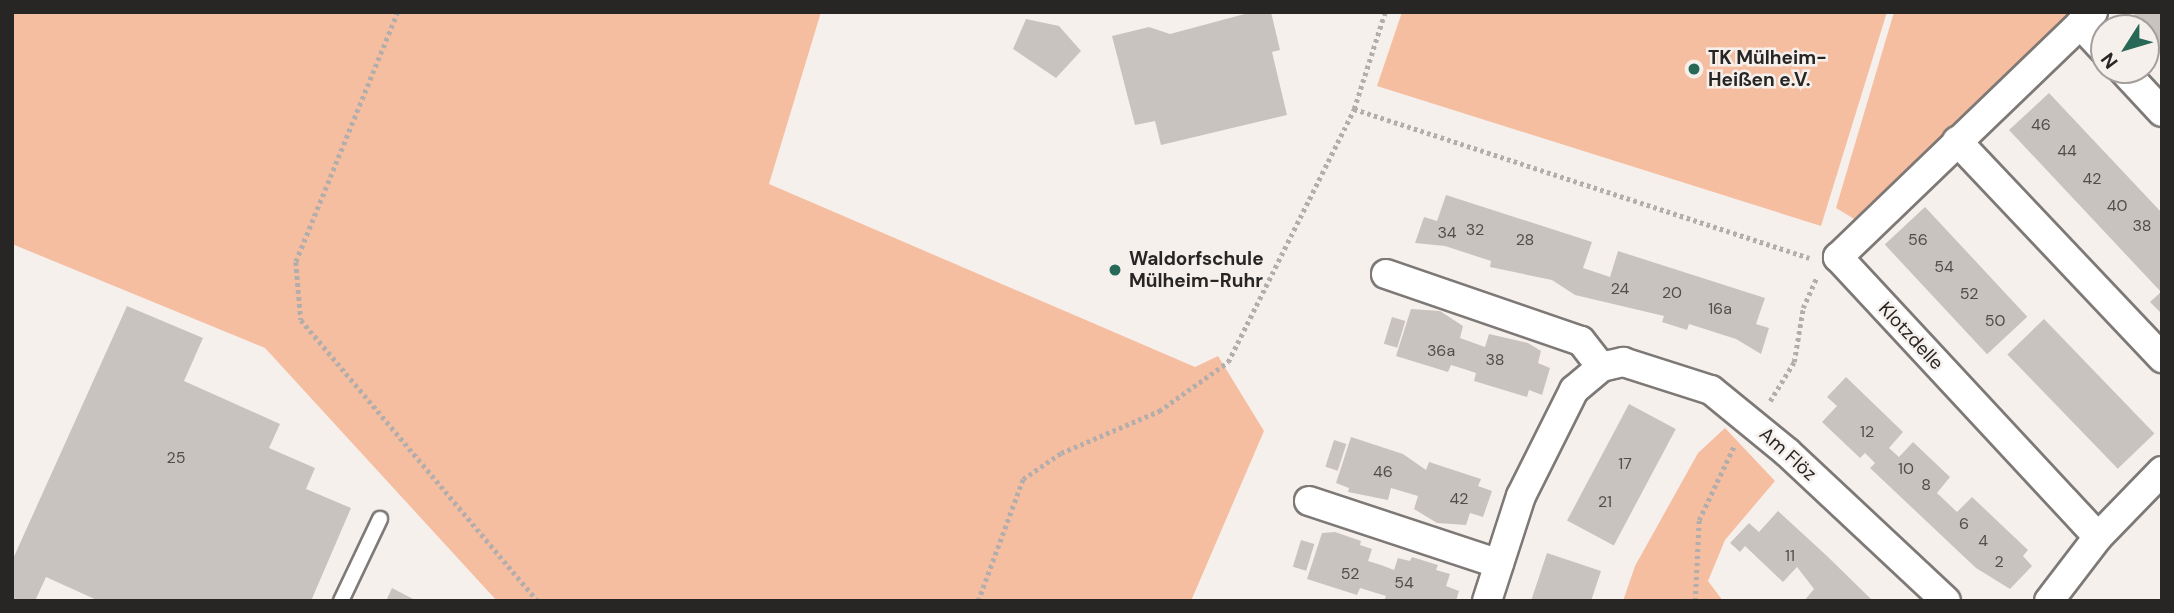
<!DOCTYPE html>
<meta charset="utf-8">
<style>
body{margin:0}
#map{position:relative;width:2174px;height:613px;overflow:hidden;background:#f6f0ed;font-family:"DM Sans",sans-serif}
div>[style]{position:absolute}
.green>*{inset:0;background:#f6bea1}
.building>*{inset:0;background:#c9c3c0;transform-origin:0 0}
.path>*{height:4.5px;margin-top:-2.25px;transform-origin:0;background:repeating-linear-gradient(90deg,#b3aeac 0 3.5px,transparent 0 7px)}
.roads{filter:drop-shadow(2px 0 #7e7976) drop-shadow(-2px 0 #7e7976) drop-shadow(0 2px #7e7976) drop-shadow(0 -2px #7e7976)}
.lane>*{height:14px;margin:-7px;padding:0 7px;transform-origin:7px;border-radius:7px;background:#fff}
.street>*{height:28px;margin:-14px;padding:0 14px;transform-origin:14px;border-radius:14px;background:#fff}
.dots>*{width:19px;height:19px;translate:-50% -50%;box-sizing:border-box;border:4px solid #f6f0ed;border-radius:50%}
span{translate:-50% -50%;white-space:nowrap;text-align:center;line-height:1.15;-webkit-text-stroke:5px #f6f0ed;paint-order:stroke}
.number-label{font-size:16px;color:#504d4c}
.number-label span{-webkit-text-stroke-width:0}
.poi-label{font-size:19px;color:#282625;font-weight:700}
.left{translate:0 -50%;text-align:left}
.street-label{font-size:19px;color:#282625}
.frame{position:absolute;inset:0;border:14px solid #282625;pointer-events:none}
.north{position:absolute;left:2090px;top:14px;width:70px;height:70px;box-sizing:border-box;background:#f6f0ed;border:2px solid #a49f9d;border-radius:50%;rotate:233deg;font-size:19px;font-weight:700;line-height:28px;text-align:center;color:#282625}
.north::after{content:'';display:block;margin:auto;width:24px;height:32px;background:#276857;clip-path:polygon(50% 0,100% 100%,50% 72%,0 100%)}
</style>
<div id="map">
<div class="green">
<div style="clip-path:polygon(12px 12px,821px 12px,769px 184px,1195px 367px,1218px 356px,1264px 431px,1191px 601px,497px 601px,265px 348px,12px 244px)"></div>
<div style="clip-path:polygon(1402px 12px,1887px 12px,1821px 226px,1377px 86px)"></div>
<div style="clip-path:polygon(1894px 12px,2079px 12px,1856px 220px,1836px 208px)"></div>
<div style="clip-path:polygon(1725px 428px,1775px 481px,1725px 540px,1708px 581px,1723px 601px,1623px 601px,1635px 566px,1698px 453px)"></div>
</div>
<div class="building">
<div style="clip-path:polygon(1252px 12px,1271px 12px,1280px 50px,1272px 52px,1287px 115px,1161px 145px,1155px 121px,1135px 125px,1112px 36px,1149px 27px,1170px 34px)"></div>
<div style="clip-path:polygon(2137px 12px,2162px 12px,2162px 55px,2146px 38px,2146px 28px,2129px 20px)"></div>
<div style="clip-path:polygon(1026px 19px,1059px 26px,1081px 51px,1056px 78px,1013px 49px)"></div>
<div style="clip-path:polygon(2049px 93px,2162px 213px,2162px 314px,2150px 302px,2161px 292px,2009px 130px)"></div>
<div style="clip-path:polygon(1446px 195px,1592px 242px,1583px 268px,1610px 277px,1618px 251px,1765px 298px,1756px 324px,1769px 328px,1761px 354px,1736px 339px,1689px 324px,1687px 330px,1662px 322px,1664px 316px,1575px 295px,1552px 280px,1490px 267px,1491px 261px,1445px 246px,1415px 243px,1424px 217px,1437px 221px)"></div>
<div style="left:1925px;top:207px;width:150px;height:55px;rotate:47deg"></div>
<div style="clip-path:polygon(127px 306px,203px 338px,184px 381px,280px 424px,269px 448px,315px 468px,306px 489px,351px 508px,311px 601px,99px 601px,46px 577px,35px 601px,12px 601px,12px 561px)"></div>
<div style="clip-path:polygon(1411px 309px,1440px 311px,1463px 326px,1460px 338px,1485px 347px,1489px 334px,1528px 343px,1541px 351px,1538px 363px,1550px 368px,1542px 395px,1529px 390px,1527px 397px,1474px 381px,1476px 373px,1464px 369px,1451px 365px,1448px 372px,1396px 356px)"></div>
<div style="left:1392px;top:317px;width:14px;height:28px;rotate:17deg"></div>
<div style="left:2044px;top:319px;width:159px;height:51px;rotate:46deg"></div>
<div style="clip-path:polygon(1846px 377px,1903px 432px,1889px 448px,1899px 457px,1913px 442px,1950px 477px,1937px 493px,1957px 512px,1972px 497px,2028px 550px,2023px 556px,2032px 566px,2010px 589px,1976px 568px,1870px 468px,1875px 463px,1865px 453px,1860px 458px,1822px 422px,1837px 406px,1827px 397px)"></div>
<div style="left:1629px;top:404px;width:53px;height:132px;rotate:28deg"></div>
<div style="clip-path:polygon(1351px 437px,1403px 454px,1426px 470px,1429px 462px,1481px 479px,1478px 486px,1492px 491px,1483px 517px,1470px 513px,1466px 525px,1437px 523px,1414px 509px,1418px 496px,1391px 488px,1388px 500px,1348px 492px,1349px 488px,1336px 483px)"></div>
<div style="left:1334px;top:440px;width:13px;height:28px;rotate:18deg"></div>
<div style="clip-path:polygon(1778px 511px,1827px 556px,1873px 601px,1804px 601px,1814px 589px,1797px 567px,1783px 582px,1745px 546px,1740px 552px,1730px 543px,1749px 523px,1759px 532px)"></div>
<div style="clip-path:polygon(1335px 532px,1361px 541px,1360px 545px,1372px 549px,1368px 561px,1381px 565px,1394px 570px,1398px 558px,1410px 561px,1412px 557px,1438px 565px,1436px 570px,1450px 574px,1446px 586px,1459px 591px,1456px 601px,1384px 601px,1386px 596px,1360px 588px,1357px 595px,1307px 579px,1322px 533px)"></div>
<div style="left:1301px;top:540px;width:14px;height:28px;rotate:17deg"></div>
<div style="clip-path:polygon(1547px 553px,1601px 571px,1591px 601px,1531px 601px)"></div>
<div style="clip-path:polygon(392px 588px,417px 601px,386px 601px)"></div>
</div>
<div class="path">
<div style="left:398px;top:12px;width:270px;rotate:112.2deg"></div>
<div style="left:296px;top:262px;width:58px;rotate:85.1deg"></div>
<div style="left:301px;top:320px;width:368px;rotate:49.9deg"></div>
<div style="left:1354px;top:109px;width:479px;rotate:18.1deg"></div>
<div style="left:1770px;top:401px;width:46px;rotate:-58.4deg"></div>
<div style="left:1794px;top:362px;width:55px;rotate:-80.5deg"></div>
<div style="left:1803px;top:308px;width:34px;rotate:-66deg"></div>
<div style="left:978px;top:601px;width:130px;rotate:-69.8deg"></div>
<div style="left:1023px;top:479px;width:46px;rotate:-34.4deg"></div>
<div style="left:1061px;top:453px;width:107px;rotate:-23.2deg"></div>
<div style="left:1159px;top:411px;width:85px;rotate:-35.4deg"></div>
<div style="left:1228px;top:362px;width:283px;rotate:-63.5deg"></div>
<div style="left:1354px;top:109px;width:102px;rotate:-72.3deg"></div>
<div style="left:1695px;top:601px;width:81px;rotate:-87.2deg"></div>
<div style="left:1699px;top:520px;width:82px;rotate:-64.7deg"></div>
</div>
<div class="roads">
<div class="lane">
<div style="left:341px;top:601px;width:91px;rotate:-64.6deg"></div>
</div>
<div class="street">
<div style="left:2093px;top:12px;width:354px;rotate:136.1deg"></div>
<div style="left:1838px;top:257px;width:382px;rotate:47.1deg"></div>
<div style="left:2080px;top:24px;width:35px;rotate:47deg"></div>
<div style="left:2123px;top:70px;width:57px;rotate:47.1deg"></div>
<div style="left:1957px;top:141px;width:299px;rotate:46.6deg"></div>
<div style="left:1386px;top:274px;width:206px;rotate:19deg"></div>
<div style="left:1581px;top:341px;width:33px;rotate:52deg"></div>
<div style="left:1309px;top:501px;width:200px;rotate:18.3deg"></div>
<div style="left:1487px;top:601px;width:110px;rotate:-72.1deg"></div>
<div style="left:1521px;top:496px;width:119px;rotate:-63.4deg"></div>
<div style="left:1574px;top:390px;width:35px;rotate:-40deg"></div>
<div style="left:1601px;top:367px;width:23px;rotate:-13deg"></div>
<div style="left:1623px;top:362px;width:92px;rotate:17.7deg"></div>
<div style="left:1711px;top:390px;width:99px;rotate:39.3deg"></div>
<div style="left:1788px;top:453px;width:216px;rotate:43.1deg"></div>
<div style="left:2049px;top:601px;width:81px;rotate:-52.6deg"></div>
<div style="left:2098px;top:537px;width:92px;rotate:-45.9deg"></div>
</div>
</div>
<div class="dots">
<div style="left:1694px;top:69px;background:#276857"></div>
<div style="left:1115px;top:270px;background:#276857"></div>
</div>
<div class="number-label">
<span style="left:2041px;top:125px">46</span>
<span style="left:2067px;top:151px">44</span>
<span style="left:2092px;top:179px">42</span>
<span style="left:2117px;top:206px">40</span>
<span style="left:2142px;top:226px">38</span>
<span style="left:1475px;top:230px">32</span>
<span style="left:1447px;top:233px">34</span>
<span style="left:1525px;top:240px">28</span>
<span style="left:1918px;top:240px">56</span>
<span style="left:1944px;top:267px">54</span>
<span style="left:1620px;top:289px">24</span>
<span style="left:1672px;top:293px">20</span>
<span style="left:1969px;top:294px">52</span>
<span style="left:1720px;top:309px">16a</span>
<span style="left:1995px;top:321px">50</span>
<span style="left:1441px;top:351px">36a</span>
<span style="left:1495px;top:360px">38</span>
<span style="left:1867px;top:432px">12</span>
<span style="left:176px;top:458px">25</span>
<span style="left:1625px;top:464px">17</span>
<span style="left:1906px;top:469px">10</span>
<span style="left:1383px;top:472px">46</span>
<span style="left:1926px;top:485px">8</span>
<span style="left:1459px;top:499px">42</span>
<span style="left:1605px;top:502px">21</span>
<span style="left:1964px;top:524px">6</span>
<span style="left:1983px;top:541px">4</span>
<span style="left:1790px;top:556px">11</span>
<span style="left:1999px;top:562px">2</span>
<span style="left:1350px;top:574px">52</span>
<span style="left:1404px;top:583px">54</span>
</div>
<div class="poi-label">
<span class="left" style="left:1708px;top:69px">TK Mülheim-<br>Heißen e.V.</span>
<span class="left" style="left:1129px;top:270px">Waldorfschule<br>Mülheim-Ruhr</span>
</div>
<div class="street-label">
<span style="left:1911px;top:336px;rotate:47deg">Klotzdelle</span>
<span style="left:1788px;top:454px;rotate:42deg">Am Flöz</span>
</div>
<div class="frame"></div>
<div class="north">N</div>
</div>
